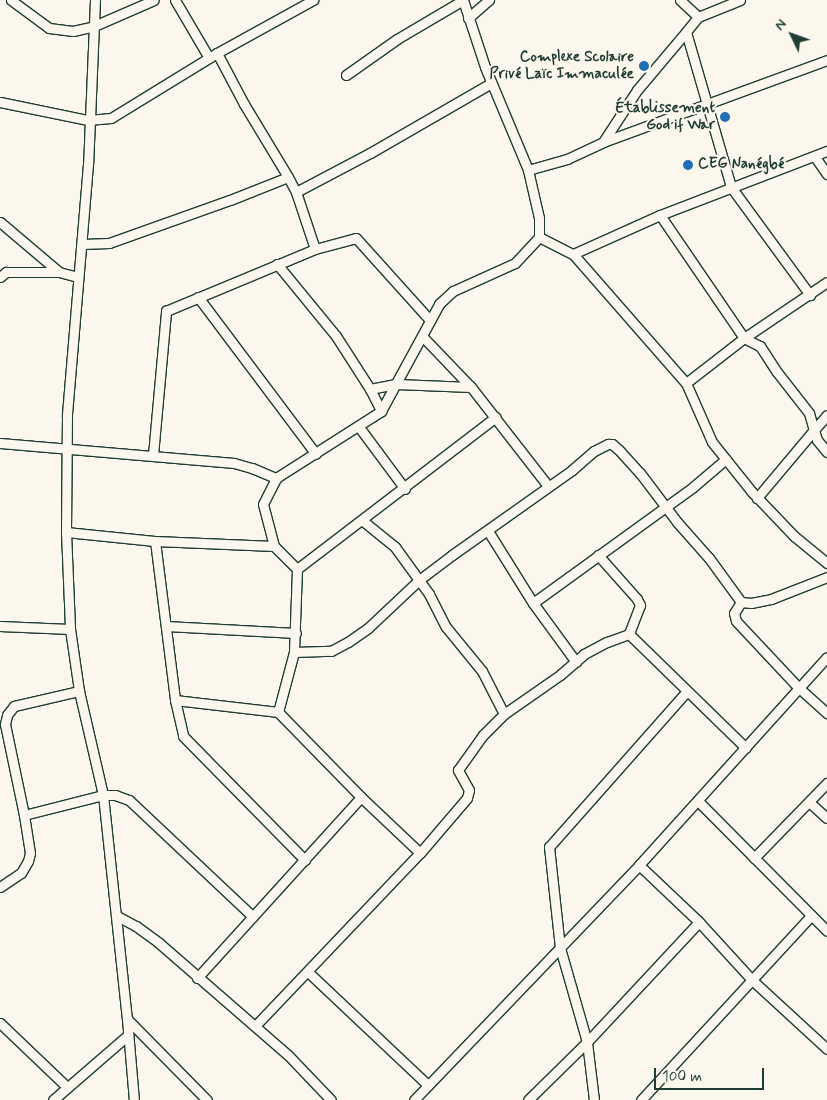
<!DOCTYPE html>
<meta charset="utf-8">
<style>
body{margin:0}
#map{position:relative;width:827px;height:1100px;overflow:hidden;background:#fbf7ec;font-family:Mynerve,sans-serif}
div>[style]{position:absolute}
.roads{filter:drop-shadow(1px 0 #1f3d34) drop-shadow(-1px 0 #1f3d34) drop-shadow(0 1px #1f3d34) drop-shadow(0 -1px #1f3d34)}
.minor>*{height:9px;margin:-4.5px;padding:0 4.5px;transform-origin:4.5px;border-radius:4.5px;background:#fbf7ec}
.dots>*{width:14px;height:14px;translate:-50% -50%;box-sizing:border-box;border:2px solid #fbf7ec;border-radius:50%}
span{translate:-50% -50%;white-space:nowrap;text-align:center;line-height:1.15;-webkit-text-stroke:4px #fbf7ec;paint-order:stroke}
.poi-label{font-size:15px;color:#1f3d34;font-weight:700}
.right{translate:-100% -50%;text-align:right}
.left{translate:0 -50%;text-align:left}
.north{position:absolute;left:767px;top:10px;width:50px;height:50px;-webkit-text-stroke:4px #fbf7ec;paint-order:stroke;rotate:312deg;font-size:14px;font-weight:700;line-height:20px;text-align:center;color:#1f3d34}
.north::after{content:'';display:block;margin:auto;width:18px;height:22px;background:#1f3d34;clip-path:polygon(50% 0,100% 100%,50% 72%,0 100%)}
.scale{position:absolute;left:654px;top:1068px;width:110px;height:22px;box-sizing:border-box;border:2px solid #1f3d34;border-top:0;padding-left:6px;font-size:15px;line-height:18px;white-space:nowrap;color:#1f3d34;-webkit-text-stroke:4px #fbf7ec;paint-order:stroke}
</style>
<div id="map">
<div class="roads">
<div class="minor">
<div style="left:11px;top:0;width:47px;rotate:36.4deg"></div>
<div style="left:49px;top:28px;width:24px;rotate:7deg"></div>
<div style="left:73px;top:31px;width:22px;rotate:-13deg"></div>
<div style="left:94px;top:26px;width:65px;rotate:-23.4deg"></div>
<div style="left:95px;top:0;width:164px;rotate:92.4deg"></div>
<div style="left:88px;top:164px;width:253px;rotate:94.8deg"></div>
<div style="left:67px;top:416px;width:116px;rotate:90.5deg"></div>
<div style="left:66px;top:532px;width:97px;rotate:87.6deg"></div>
<div style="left:70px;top:629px;width:63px;rotate:81.7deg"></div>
<div style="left:79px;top:691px;width:107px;rotate:77deg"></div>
<div style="left:103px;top:795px;width:225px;rotate:83.9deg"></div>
<div style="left:127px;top:1019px;width:81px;rotate:85.1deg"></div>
<div style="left:175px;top:0;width:67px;rotate:59.6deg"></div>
<div style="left:463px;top:0;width:71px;rotate:71.8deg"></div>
<div style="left:485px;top:67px;width:112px;rotate:67.3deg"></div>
<div style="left:680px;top:0;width:25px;rotate:43deg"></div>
<div style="left:740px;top:0;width:45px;rotate:158deg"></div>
<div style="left:698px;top:17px;width:19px;rotate:129deg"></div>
<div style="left:686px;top:32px;width:161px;rotate:73.8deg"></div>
<div style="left:731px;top:187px;width:134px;rotate:53.8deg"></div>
<div style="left:468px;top:18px;width:28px;rotate:-41deg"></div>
<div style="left:217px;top:53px;width:58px;rotate:62.1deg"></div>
<div style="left:244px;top:104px;width:85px;rotate:58.9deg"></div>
<div style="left:288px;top:177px;width:17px;rotate:62deg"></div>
<div style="left:296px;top:192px;width:60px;rotate:71.6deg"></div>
<div style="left:346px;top:75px;width:62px;rotate:-35.2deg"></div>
<div style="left:397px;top:39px;width:77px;rotate:-30.6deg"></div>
<div style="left:0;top:102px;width:90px;rotate:11.6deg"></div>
<div style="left:88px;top:120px;width:23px;rotate:-5deg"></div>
<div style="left:111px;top:118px;width:124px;rotate:-31.5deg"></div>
<div style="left:217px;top:53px;width:110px;rotate:-28.9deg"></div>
<div style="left:603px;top:142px;width:62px;rotate:-56.8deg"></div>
<div style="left:637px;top:90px;width:76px;rotate:-49.8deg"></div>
<div style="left:815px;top:157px;width:21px;rotate:55deg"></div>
<div style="left:296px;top:192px;width:84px;rotate:-27.8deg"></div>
<div style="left:370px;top:153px;width:140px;rotate:-30deg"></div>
<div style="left:660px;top:215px;width:149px;rotate:55.7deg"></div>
<div style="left:744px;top:338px;width:18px;rotate:27deg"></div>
<div style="left:760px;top:346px;width:31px;rotate:57deg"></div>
<div style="left:777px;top:372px;width:52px;rotate:52deg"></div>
<div style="left:809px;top:413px;width:18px;rotate:74deg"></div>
<div style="left:814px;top:430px;width:89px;rotate:130deg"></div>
<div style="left:0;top:222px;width:77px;rotate:40.3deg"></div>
<div style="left:59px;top:272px;width:20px;rotate:15deg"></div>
<div style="left:539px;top:237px;width:38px;rotate:27deg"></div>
<div style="left:573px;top:254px;width:171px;rotate:48.8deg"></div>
<div style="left:686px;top:383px;width:64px;rotate:66.2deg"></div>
<div style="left:712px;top:442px;width:64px;rotate:51.3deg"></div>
<div style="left:752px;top:492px;width:61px;rotate:46.3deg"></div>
<div style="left:794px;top:536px;width:43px;rotate:39.3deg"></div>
<div style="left:82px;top:244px;width:27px;rotate:-2deg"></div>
<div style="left:109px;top:243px;width:128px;rotate:-19.6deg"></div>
<div style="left:230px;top:200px;width:62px;rotate:-21.6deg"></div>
<div style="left:573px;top:254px;width:95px;rotate:-24.1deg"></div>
<div style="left:660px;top:215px;width:179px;rotate:-21deg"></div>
<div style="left:277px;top:264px;width:93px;rotate:50.7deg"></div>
<div style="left:336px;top:336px;width:63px;rotate:57.3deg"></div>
<div style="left:370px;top:389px;width:25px;rotate:63deg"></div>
<div style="left:0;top:277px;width:8px;rotate:-40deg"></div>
<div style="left:6px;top:272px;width:53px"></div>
<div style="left:198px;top:297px;width:196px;rotate:53.1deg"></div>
<div style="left:423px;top:337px;width:69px;rotate:46.2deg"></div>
<div style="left:471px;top:387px;width:125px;rotate:52.1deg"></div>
<div style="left:686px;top:383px;width:73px;rotate:-37.8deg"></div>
<div style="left:744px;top:338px;width:100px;rotate:-34deg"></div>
<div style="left:370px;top:389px;width:26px;rotate:-11deg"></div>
<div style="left:396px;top:384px;width:75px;rotate:2.3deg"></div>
<div style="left:827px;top:415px;width:20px;rotate:131deg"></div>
<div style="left:814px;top:430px;width:10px;rotate:73deg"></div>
<div style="left:817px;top:440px;width:16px;rotate:50deg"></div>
<div style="left:359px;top:427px;width:77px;rotate:53.4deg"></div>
<div style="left:0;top:443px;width:235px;rotate:4.9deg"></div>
<div style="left:234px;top:463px;width:19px;rotate:16deg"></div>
<div style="left:252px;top:468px;width:26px;rotate:23deg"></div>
<div style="left:153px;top:455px;width:145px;rotate:-84.8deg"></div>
<div style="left:166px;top:311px;width:161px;rotate:-22.6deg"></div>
<div style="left:315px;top:249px;width:42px;rotate:-15deg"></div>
<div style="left:356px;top:238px;width:109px;rotate:48deg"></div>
<div style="left:363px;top:521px;width:41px;rotate:39.1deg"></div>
<div style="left:395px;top:547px;width:58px;rotate:54.1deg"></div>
<div style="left:429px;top:594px;width:37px;rotate:63deg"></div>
<div style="left:446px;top:627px;width:57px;rotate:50.7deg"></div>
<div style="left:482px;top:671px;width:48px;rotate:62.9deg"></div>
<div style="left:488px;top:531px;width:85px;rotate:58deg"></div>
<div style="left:533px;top:603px;width:73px;rotate:53.9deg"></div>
<div style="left:66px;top:532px;width:89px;rotate:5.8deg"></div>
<div style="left:155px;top:541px;width:119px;rotate:2.4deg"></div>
<div style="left:274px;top:546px;width:33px;rotate:45deg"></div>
<div style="left:297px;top:569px;width:83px;rotate:92.1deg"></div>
<div style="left:294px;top:652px;width:62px;rotate:104.9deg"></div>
<div style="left:278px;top:712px;width:119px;rotate:45.7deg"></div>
<div style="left:361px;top:797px;width:81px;rotate:43.5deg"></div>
<div style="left:155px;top:541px;width:160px;rotate:82.8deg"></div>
<div style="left:175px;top:700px;width:37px;rotate:77deg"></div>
<div style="left:183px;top:736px;width:174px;rotate:45.5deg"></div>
<div style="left:274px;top:546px;width:43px;rotate:-104.7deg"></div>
<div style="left:263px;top:504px;width:29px;rotate:-63deg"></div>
<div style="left:276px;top:478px;width:125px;rotate:-32.5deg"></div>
<div style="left:381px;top:411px;width:122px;rotate:-61.5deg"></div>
<div style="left:439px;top:304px;width:19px;rotate:-43deg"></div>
<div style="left:453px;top:291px;width:68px;rotate:-24.3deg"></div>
<div style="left:515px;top:263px;width:35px;rotate:-47deg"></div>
<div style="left:539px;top:237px;width:19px;rotate:-90deg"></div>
<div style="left:539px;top:218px;width:49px;rotate:-102.9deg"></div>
<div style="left:528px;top:170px;width:41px;rotate:-15.8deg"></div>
<div style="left:567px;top:159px;width:40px;rotate:-25deg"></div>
<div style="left:603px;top:142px;width:239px;rotate:-20.1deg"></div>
<div style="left:598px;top:555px;width:59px;rotate:48.4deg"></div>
<div style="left:637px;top:599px;width:7px;rotate:63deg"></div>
<div style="left:640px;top:605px;width:31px;rotate:111deg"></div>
<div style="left:297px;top:569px;width:250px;rotate:-37.4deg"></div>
<div style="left:741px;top:602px;width:13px;rotate:122deg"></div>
<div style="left:734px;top:613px;width:8px;rotate:76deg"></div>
<div style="left:736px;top:621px;width:92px;rotate:46.8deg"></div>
<div style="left:799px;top:688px;width:38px;rotate:42deg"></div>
<div style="left:533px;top:603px;width:198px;rotate:-35.9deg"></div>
<div style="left:693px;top:487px;width:43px;rotate:-40.3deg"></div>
<div style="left:0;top:626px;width:70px;rotate:2.5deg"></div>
<div style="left:166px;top:626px;width:130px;rotate:3.1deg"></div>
<div style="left:294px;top:652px;width:37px;rotate:-2deg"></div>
<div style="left:331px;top:651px;width:19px;rotate:-28deg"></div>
<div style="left:348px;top:642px;width:24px;rotate:-35deg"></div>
<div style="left:368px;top:628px;width:70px;rotate:-43.3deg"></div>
<div style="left:419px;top:580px;width:41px;rotate:-37.1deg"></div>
<div style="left:452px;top:555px;width:147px;rotate:-35.3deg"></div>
<div style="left:572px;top:470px;width:29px;rotate:-41deg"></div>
<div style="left:594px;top:451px;width:16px;rotate:-27deg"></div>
<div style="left:608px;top:444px;width:4px"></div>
<div style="left:612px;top:444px;width:9px;rotate:41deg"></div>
<div style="left:619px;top:450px;width:31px;rotate:48deg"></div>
<div style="left:640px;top:473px;width:61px;rotate:52.9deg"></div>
<div style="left:677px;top:522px;width:48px;rotate:48.4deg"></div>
<div style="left:709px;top:558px;width:54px;rotate:54deg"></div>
<div style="left:741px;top:602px;width:10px;rotate:6deg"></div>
<div style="left:751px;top:603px;width:20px;rotate:-11deg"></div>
<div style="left:771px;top:599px;width:60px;rotate:-21.4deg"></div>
<div style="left:175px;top:700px;width:104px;rotate:6.6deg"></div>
<div style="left:698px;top:801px;width:183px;rotate:45.2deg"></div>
<div style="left:809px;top:802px;width:24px;rotate:42deg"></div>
<div style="left:24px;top:815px;width:93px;rotate:-101.8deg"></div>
<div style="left:5px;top:724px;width:9px;rotate:-77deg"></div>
<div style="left:7px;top:715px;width:11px;rotate:-52deg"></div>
<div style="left:14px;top:706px;width:67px;rotate:-13deg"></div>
<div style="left:754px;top:858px;width:105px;rotate:-45.8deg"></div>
<div style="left:639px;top:865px;width:83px;rotate:43.5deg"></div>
<div style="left:699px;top:922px;width:79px;rotate:47.6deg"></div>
<div style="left:752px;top:980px;width:102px;rotate:42.6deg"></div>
<div style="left:0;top:887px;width:25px;rotate:-34deg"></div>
<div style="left:21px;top:873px;width:14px;rotate:-60deg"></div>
<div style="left:28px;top:861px;width:8px;rotate:-76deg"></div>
<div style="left:30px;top:853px;width:38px;rotate:-99deg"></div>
<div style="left:24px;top:815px;width:81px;rotate:-14.2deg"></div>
<div style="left:103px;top:795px;width:12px"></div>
<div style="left:115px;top:795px;width:15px;rotate:20deg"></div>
<div style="left:129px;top:800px;width:170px;rotate:43.3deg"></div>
<div style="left:117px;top:916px;width:21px;rotate:28deg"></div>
<div style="left:136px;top:926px;width:29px;rotate:36deg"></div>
<div style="left:159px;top:943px;width:171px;rotate:41deg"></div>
<div style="left:288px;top:1055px;width:62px;rotate:46.3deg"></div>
<div style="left:308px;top:972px;width:165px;rotate:43.3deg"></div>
<div style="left:197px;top:978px;width:244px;rotate:-47.8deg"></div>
<div style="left:127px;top:1019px;width:114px;rotate:45.4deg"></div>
<div style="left:0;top:1023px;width:93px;rotate:43.7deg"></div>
<div style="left:255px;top:1026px;width:239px;rotate:-46.4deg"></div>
<div style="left:420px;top:853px;width:72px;rotate:-49.5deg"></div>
<div style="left:467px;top:798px;width:8px;rotate:-76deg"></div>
<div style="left:469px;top:790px;width:23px;rotate:-119deg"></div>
<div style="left:458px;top:770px;width:43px;rotate:-54.5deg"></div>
<div style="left:483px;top:735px;width:30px;rotate:-45deg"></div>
<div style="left:504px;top:714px;width:68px;rotate:-34.9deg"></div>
<div style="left:560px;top:675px;width:32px;rotate:-41deg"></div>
<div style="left:584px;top:654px;width:26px;rotate:-28deg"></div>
<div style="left:607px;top:642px;width:23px;rotate:-20deg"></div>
<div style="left:629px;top:634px;width:163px;rotate:44.3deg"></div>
<div style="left:53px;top:1100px;width:99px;rotate:-40.9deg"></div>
<div style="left:414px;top:1100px;width:325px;rotate:-46.2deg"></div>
<div style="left:639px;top:865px;width:280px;rotate:-47.9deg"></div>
<div style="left:528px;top:1100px;width:83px;rotate:-44.5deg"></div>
<div style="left:587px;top:1042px;width:164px;rotate:-47deg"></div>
<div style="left:594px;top:1100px;width:58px;rotate:-96.9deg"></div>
<div style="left:587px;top:1042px;width:98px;rotate:-106deg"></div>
<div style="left:560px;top:948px;width:102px;rotate:-96.2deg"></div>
<div style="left:549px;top:847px;width:207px;rotate:-48.5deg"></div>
<div style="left:641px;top:1100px;width:251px;rotate:-47.3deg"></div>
</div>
</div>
<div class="dots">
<div style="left:644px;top:66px;background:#1f6fb2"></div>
<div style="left:725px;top:117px;background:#1f6fb2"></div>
<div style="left:688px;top:165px;background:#1f6fb2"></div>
</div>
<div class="poi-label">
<span class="right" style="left:634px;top:66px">Complexe Scolaire<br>Privé Laïc Immaculée</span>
<span class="right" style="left:715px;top:117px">Établissement<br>God if War</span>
<span class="left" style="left:698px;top:165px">CEG Nanégbé</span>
</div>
<div class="north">N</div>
<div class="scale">100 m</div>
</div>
